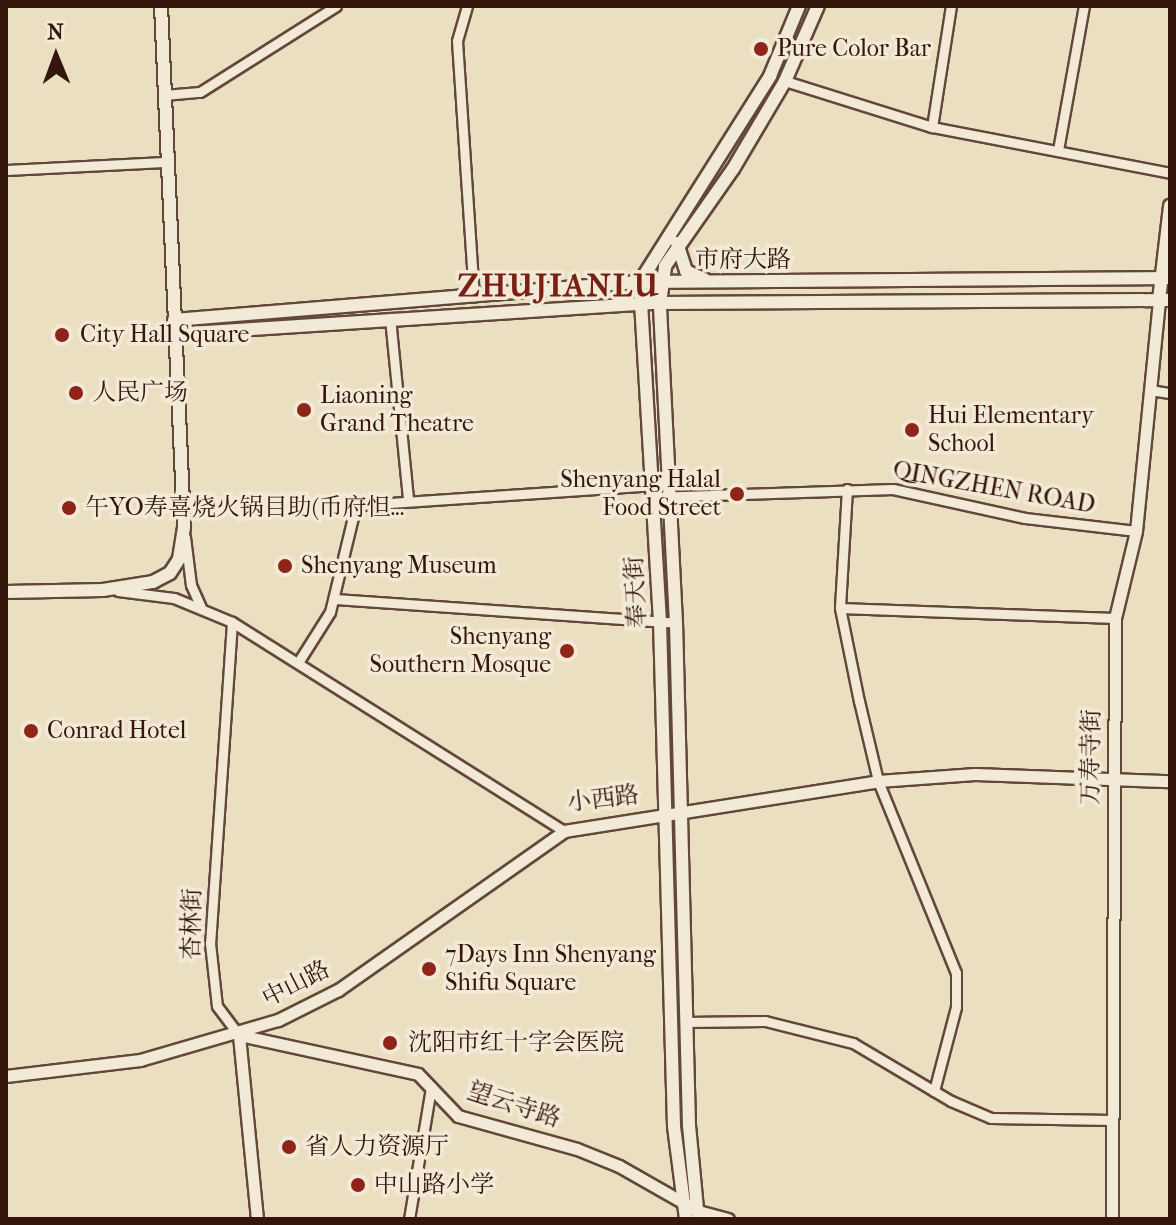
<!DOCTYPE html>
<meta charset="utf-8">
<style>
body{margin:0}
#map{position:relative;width:1176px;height:1225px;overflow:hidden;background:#ebdfc2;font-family:"IM FELL French Canon","Noto Serif SC",serif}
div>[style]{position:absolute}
.roads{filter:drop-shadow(2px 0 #624839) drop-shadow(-2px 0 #624839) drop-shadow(0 2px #624839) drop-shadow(0 -2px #624839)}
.minor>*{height:9px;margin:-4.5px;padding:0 4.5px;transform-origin:4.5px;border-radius:4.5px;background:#f2ead7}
.tertiary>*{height:11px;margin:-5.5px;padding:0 5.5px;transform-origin:5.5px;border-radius:5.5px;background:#f2ead7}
.secondary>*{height:12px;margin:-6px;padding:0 6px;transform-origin:6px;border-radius:6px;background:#f2ead7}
.dots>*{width:22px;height:22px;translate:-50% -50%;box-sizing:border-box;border:4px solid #f2ead7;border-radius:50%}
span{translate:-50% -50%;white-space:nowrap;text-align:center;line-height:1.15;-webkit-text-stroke:7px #f2ead7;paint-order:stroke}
.poi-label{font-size:24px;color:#35160b}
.left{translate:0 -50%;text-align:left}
.right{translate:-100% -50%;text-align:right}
.street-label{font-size:24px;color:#35160b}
.district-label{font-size:32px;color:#7a1f14;font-weight:700;letter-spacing:2px}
.frame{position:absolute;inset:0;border:8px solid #35160b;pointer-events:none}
.north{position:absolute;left:16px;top:16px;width:80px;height:80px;-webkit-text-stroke:6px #f2ead7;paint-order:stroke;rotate:359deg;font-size:22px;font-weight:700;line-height:32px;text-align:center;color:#35160b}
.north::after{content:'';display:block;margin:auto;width:28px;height:36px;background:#35160b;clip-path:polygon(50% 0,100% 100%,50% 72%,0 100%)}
</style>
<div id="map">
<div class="roads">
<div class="minor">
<div style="left:467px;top:6px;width:36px;rotate:106deg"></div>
<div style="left:457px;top:41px;width:256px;rotate:86.2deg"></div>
<div style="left:785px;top:81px;width:154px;rotate:17.4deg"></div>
<div style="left:932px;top:127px;width:242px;rotate:10.9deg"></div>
<div style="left:164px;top:95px;width:36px;rotate:-5deg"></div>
<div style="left:200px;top:92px;width:161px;rotate:-32.3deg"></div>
<div style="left:932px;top:127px;width:122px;rotate:-81.1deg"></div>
<div style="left:1058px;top:150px;width:146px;rotate:-79.8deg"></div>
<div style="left:6px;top:170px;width:159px;rotate:-2.9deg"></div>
<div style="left:390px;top:318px;width:181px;rotate:84.3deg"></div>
<div style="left:1150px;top:390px;width:20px;rotate:9deg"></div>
<div style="left:847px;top:489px;width:119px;rotate:93.4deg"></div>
<div style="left:840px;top:608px;width:95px;rotate:78.5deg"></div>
<div style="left:859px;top:701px;width:82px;rotate:76.6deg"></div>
<div style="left:878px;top:781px;width:207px;rotate:67.9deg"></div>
<div style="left:956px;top:973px;width:34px;rotate:90deg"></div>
<div style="left:956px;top:1007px;width:87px;rotate:104.7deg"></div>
<div style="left:653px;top:497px;width:240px;rotate:-1.9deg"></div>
<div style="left:893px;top:489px;width:135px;rotate:12.4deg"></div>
<div style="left:1025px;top:518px;width:112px;rotate:6.7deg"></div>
<div style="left:185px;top:537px;width:48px;rotate:82.9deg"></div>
<div style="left:191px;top:585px;width:24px;rotate:66deg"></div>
<div style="left:118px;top:591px;width:56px;rotate:7.1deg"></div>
<div style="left:174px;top:598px;width:63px;rotate:22.5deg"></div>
<div style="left:232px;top:622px;width:392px;rotate:32.2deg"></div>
<div style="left:335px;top:599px;width:342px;rotate:4deg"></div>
<div style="left:840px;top:608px;width:275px;rotate:2.1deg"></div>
<div style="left:232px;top:622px;width:322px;rotate:93.9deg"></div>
<div style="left:210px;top:943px;width:63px;rotate:83.7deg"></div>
<div style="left:217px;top:1006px;width:36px;rotate:53deg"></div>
<div style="left:299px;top:661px;width:58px;rotate:-57.7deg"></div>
<div style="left:330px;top:612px;width:102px;rotate:-76.4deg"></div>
<div style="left:354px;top:513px;width:11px;rotate:-49deg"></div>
<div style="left:361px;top:505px;width:309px;rotate:-3.9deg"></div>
<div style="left:685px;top:1022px;width:80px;rotate:-0.7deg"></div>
<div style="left:765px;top:1021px;width:91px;rotate:14deg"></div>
<div style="left:853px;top:1043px;width:114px;rotate:30.6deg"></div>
<div style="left:951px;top:1101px;width:43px;rotate:23deg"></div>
<div style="left:991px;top:1118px;width:121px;rotate:0.9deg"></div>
<div style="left:409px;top:1219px;width:134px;rotate:-80.5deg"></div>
</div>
<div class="tertiary">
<div style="left:6px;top:1076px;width:135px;rotate:-6.8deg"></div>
<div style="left:140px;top:1060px;width:144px;rotate:-16.2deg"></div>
<div style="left:278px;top:1020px;width:67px;rotate:-26.6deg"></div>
<div style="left:338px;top:990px;width:276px;rotate:-35.1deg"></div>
<div style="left:564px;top:831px;width:318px;rotate:-9deg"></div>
<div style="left:878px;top:781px;width:97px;rotate:-4.1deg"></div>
<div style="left:975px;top:774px;width:195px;rotate:2.1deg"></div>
<div style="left:257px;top:1219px;width:185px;rotate:-95.6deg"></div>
<div style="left:239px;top:1035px;width:183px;rotate:12.3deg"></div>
<div style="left:418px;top:1074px;width:58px;rotate:46.4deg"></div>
<div style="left:458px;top:1116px;width:123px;rotate:15.5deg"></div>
<div style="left:577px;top:1149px;width:45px;rotate:22deg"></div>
<div style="left:619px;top:1166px;width:91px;rotate:29.7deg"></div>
<div style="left:698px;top:1211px;width:31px;rotate:15deg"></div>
<div style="left:1112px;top:1219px;width:601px;rotate:-89.71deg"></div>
<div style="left:1115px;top:618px;width:89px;rotate:-76.4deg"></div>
<div style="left:1136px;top:531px;width:232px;rotate:-84.3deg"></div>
</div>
<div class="secondary">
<div style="left:677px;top:243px;width:29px;rotate:72deg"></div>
<div style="left:686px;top:271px;width:20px;rotate:24deg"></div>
<div style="left:1159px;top:300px;width:95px;rotate:-83.3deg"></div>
<div style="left:174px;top:320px;width:468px;rotate:-4.7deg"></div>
<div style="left:640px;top:282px;width:530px;rotate:-0.43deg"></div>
<div style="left:175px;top:334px;width:486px;rotate:-3.7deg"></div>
<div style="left:660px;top:303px;width:510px;rotate:-0.34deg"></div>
<div style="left:6px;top:592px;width:97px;rotate:-1.2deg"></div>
<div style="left:103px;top:590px;width:51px;rotate:-9.1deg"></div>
<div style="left:153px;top:582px;width:19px;rotate:-28deg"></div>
<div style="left:170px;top:573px;width:17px;rotate:-57deg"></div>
<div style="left:179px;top:559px;width:33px;rotate:-81deg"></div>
<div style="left:184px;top:526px;width:521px;rotate:-92.53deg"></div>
<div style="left:686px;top:1219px;width:94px;rotate:-97.4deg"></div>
<div style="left:674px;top:1126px;width:504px;rotate:-91.59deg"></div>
<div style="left:660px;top:622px;width:341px;rotate:-93.4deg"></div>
<div style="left:640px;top:282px;width:244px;rotate:-57.7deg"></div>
<div style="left:770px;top:76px;width:76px;rotate:-67.5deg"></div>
<div style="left:698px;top:1219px;width:94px;rotate:-95.5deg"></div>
<div style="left:689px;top:1125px;width:502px;rotate:-91.48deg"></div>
<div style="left:676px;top:623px;width:320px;rotate:-92.9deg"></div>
<div style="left:660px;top:303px;width:37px;rotate:-82deg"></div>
<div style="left:665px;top:266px;width:118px;rotate:-55deg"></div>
<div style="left:733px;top:169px;width:102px;rotate:-59.4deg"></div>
<div style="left:785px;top:81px;width:82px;rotate:-66.3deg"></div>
</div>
</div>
<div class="dots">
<div style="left:761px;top:49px;background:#8f2418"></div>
<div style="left:62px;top:335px;background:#8f2418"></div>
<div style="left:76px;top:393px;background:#8f2418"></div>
<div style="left:304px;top:410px;background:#8f2418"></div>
<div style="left:912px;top:430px;background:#8f2418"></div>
<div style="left:737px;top:494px;background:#8f2418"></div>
<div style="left:69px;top:508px;background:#8f2418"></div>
<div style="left:285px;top:566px;background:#8f2418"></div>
<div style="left:567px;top:651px;background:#8f2418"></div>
<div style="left:31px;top:731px;background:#8f2418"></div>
<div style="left:429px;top:969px;background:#8f2418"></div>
<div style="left:390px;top:1043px;background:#8f2418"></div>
<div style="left:289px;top:1147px;background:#8f2418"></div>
<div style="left:358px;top:1185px;background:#8f2418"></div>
</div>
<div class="poi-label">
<span class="left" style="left:777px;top:49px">Pure Color Bar</span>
<span class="left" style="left:80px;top:335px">City Hall Square</span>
<span class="left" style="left:92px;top:393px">人民广场</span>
<span class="left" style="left:320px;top:410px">Liaoning<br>Grand Theatre</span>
<span class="left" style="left:928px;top:430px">Hui Elementary<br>School</span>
<span class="right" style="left:721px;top:494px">Shenyang Halal<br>Food Street</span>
<span class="left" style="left:85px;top:508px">午YO寿喜烧火锅目助(币府怛...</span>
<span class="left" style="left:301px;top:566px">Shenyang Museum</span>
<span class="right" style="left:551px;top:651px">Shenyang<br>Southern Mosque</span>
<span class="left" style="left:47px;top:731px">Conrad Hotel</span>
<span class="left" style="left:445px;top:969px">7Days Inn Shenyang<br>Shifu Square</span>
<span class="left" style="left:408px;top:1043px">沈阳市红十字会医院</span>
<span class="left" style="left:305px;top:1147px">省人力资源厅</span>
<span class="left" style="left:374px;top:1185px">中山路小学</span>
</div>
<div class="street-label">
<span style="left:743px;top:260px">市府大路</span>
<span style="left:994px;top:488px;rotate:10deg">QINGZHEN ROAD</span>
<span style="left:636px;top:592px;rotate:-93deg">奉天街</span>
<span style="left:1091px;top:757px;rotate:-89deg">万寿寺街</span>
<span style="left:603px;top:799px;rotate:-7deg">小西路</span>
<span style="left:192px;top:924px;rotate:-89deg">杏林街</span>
<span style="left:296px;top:984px;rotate:-27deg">中山路</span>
<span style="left:514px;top:1105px;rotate:18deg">望云寺路</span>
</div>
<div class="district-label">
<span style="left:559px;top:286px">ZHUJIANLU</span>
</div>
<div class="frame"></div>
<div class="north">N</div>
</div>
